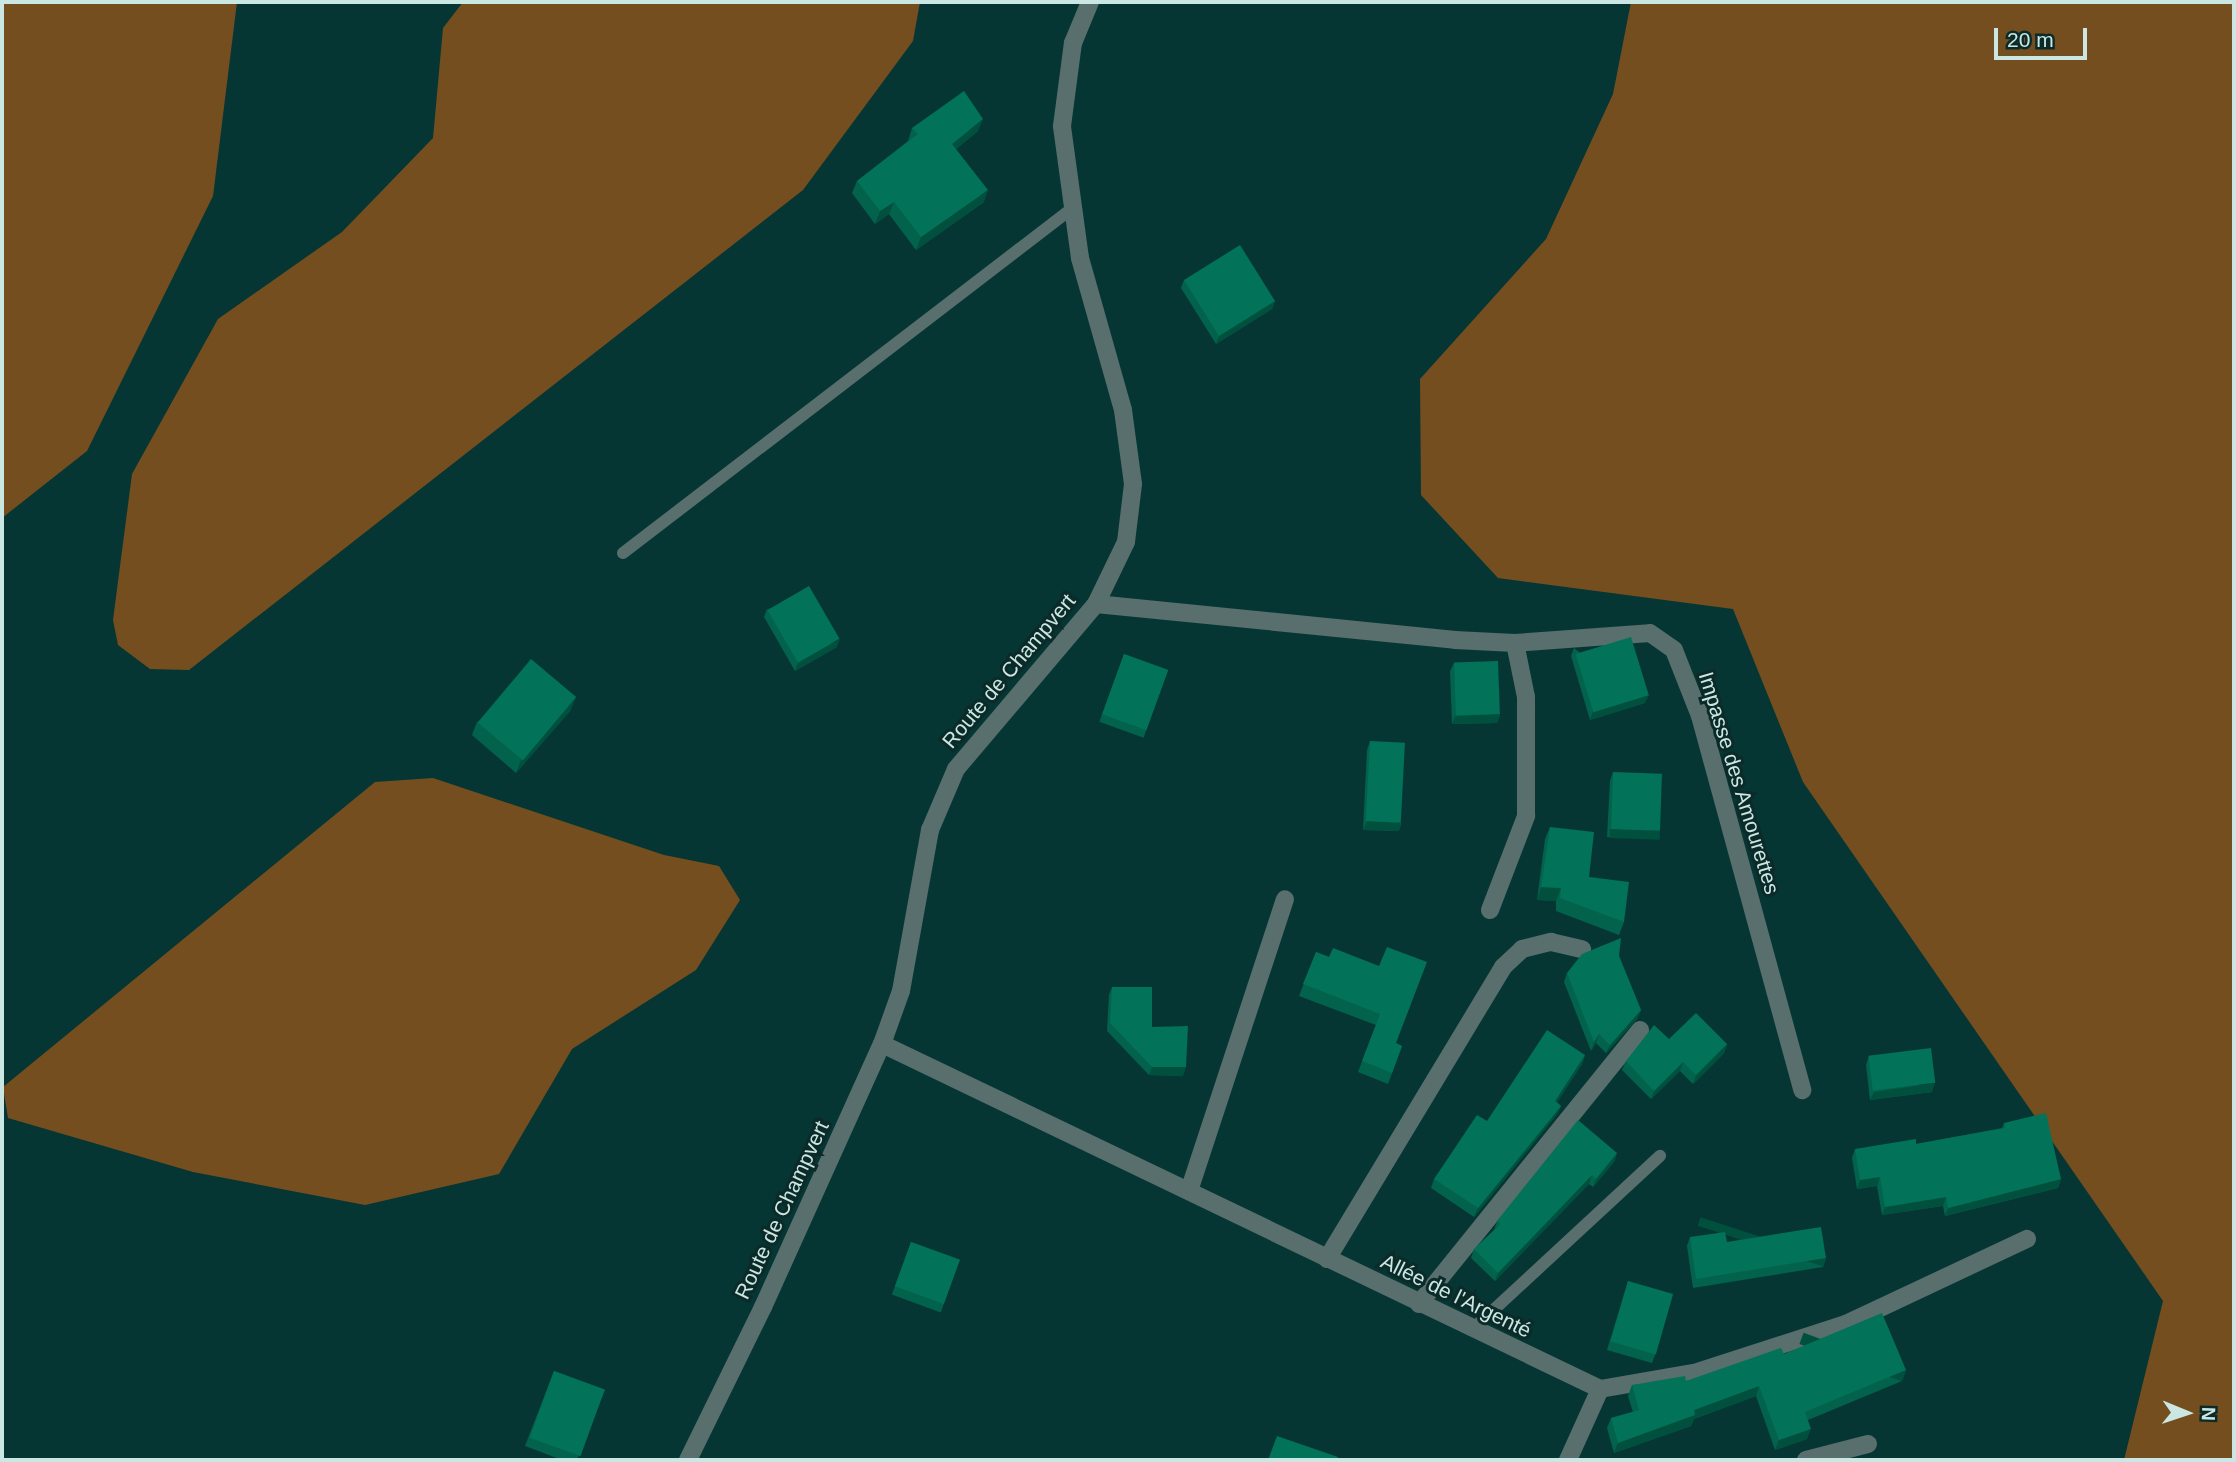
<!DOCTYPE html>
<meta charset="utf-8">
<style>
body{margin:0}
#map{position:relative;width:2236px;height:1462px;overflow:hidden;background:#063634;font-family:Helvetica,sans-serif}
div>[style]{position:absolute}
.green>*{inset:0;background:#744e1f}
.lane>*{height:12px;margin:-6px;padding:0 6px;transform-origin:6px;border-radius:6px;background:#586f6d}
.street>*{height:18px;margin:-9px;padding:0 9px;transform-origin:9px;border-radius:9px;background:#586f6d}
.wall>*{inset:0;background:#02624c;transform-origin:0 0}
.shaded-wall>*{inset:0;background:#01503e;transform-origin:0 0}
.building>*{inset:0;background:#027258;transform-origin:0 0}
span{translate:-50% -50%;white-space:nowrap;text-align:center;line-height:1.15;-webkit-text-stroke:6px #0b2a28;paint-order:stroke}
.street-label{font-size:21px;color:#cae7e4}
.frame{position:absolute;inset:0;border:4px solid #cae7e4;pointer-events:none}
.north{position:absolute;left:2152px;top:1378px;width:70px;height:70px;-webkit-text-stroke:5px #0b2a28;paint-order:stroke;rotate:92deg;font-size:19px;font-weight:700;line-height:28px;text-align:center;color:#cae7e4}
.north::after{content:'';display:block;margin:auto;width:24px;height:32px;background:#cae7e4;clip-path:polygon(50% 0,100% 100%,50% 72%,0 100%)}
.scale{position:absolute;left:1994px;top:28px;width:93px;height:32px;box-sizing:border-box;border:4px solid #cae7e4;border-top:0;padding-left:9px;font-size:21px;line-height:24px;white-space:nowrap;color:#cae7e4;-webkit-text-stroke:5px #0b2a28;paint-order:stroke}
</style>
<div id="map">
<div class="green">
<div style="clip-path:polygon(2px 2px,237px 2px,213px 196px,87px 451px,2px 518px)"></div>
<div style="clip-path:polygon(463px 2px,920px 2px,913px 41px,803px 190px,189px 670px,150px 669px,118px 645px,113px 620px,132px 474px,218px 319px,342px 232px,433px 138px,443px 28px)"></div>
<div style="clip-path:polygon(1631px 2px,2234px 2px,2234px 1460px,2124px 1460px,2163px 1301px,1803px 782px,1733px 609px,1498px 578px,1421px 495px,1420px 379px,1546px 239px,1613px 94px)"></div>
<div style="clip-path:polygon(433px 778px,664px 855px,719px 866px,740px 900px,696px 970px,572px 1049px,499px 1174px,365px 1205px,193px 1172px,8px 1118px,3px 1087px,375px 782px)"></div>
</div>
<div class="lane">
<div style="left:623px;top:553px;width:563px;rotate:-37.5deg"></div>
<div style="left:1473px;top:1329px;width:255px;rotate:-42.8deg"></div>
</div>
<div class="street">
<div style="left:1096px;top:604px;width:361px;rotate:5.7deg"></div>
<div style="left:1455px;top:640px;width:60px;rotate:2.9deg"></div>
<div style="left:1515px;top:643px;width:135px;rotate:-4.2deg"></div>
<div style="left:1650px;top:633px;width:29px;rotate:35deg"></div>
<div style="left:1674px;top:650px;width:71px;rotate:68.5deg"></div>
<div style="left:1700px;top:716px;width:388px;rotate:74.7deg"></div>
<div style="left:1490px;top:910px;width:101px;rotate:-69deg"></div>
<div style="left:1526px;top:816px;width:119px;rotate:-90deg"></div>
<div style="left:1526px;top:697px;width:55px;rotate:-101.5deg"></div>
<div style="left:882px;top:1044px;width:797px;rotate:25.66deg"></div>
<div style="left:1600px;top:1389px;width:95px;rotate:-9.7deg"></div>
<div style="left:1694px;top:1373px;width:160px;rotate:-17.9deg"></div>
<div style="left:1846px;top:1324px;width:200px;rotate:-25.2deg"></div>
<div style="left:1189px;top:1191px;width:307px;rotate:-71.8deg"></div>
<div style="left:1327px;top:1259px;width:341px;rotate:-58.9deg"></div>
<div style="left:1503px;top:967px;width:26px;rotate:-43deg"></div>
<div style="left:1522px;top:949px;width:30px;rotate:-14deg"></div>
<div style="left:1551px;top:942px;width:32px;rotate:13deg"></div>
<div style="left:1419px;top:1304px;width:352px;rotate:-51.1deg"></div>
<div style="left:688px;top:1460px;width:170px;rotate:-63.9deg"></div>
<div style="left:763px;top:1307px;width:289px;rotate:-65.7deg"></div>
<div style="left:882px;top:1044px;width:56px;rotate:-70.3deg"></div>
<div style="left:901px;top:991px;width:164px;rotate:-79.8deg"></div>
<div style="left:930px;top:830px;width:66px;rotate:-66.9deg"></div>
<div style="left:956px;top:769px;width:216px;rotate:-49.7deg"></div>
<div style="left:1096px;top:604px;width:69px;rotate:-64.2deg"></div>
<div style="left:1126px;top:542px;width:58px;rotate:-83.1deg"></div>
<div style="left:1133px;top:484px;width:75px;rotate:-97.7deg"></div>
<div style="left:1123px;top:410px;width:158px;rotate:-105.8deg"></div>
<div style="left:1080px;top:258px;width:133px;rotate:-97.8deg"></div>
<div style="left:1062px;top:126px;width:84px;rotate:-82.5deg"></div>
<div style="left:1073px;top:43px;width:44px;rotate:-67.5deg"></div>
<div style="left:1568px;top:1460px;width:78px;rotate:-65.7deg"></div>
<div style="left:1806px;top:1460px;width:64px;rotate:-14.5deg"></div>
</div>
<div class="wall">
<div style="clip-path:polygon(912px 128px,978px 131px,956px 149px,984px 202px,916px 250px,889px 214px,875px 224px,852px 193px,857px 181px,908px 141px)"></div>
<div style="clip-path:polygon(1184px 280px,1275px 301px,1272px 309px,1216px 344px,1181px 288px)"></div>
<div style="clip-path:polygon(767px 609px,837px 647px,795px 671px,764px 617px)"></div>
<div style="clip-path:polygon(1574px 648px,1645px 703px,1590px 720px,1571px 656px)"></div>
<div style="left:1124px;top:654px;width:47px;height:72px;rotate:20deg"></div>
<div style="clip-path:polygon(1454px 663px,1500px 714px,1497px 723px,1452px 724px,1450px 671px)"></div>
<div style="clip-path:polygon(571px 710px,516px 773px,472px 735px,477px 722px)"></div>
<div style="clip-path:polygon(1370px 741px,1399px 831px,1363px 830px,1367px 750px)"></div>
<div style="clip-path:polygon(1613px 772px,1656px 839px,1607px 837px,1610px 781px)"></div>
<div style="clip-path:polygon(1550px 827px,1624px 922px,1619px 935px,1556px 911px,1556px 901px,1537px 900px,1545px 839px)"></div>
<div style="clip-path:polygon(1316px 952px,1329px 957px,1379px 966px,1396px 1043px,1402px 1046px,1388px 1084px,1358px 1072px,1376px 1025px,1299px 996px)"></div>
<div style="clip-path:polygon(1619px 956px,1641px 1010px,1637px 1019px,1606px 1053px,1596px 1043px,1591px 1051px,1564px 982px,1567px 973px)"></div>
<div style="clip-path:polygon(1112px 987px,1152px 1027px,1183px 1076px,1149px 1075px,1107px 1031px,1109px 995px)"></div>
<div style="clip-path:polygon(1669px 1039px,1727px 1044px,1724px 1053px,1693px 1084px,1680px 1071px,1651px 1099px,1622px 1070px,1626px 1061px)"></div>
<div style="clip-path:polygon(1585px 1055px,1582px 1064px,1557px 1102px,1561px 1106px,1557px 1114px,1474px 1217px,1431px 1188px,1434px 1179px,1487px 1121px)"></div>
<div style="clip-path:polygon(1869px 1056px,1932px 1092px,1870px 1100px,1866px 1065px)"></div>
<div style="clip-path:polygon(2004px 1123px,2061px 1179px,2058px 1188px,1945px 1216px,1943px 1206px,1882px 1215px,1877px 1186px,1857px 1189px,1852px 1158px,1855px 1149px,1916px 1144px,2002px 1128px)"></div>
<div style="clip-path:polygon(1617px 1153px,1614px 1162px,1593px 1187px,1589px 1184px,1495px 1281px,1471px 1258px,1474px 1249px,1494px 1230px,1497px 1221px)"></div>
<div style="clip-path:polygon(1690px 1237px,1727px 1242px,1826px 1258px,1823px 1267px,1693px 1288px,1687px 1246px)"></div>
<div style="left:911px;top:1242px;width:52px;height:56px;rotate:20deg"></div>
<div style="clip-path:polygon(1628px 1281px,1655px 1355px,1652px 1363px,1607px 1350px)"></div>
<div style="clip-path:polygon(1784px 1354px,1906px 1370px,1902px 1381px,1808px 1420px,1807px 1439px,1775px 1450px,1756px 1396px,1694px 1419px,1691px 1426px,1614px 1453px,1607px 1428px,1611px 1418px,1633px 1412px,1628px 1396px,1632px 1385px,1686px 1381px)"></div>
<div style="clip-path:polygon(554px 1371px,605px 1390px,577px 1460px,562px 1460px,525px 1446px)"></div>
</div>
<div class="shaded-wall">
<div style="clip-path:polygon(983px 119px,978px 131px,947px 157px,952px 144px)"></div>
<div style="clip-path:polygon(988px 190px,984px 202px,916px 250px,921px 237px)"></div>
<div style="clip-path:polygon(894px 202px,889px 214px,875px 224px,880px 211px)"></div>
<div style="clip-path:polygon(1275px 301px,1272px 309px,1216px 344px,1219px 336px)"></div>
<div style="clip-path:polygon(840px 639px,837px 647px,795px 671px,798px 662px)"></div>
<div style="clip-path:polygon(1649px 695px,1645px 703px,1590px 720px,1593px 711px)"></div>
<div style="clip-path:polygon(576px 697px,571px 710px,516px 773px,521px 760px)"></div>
<div style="clip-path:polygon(1500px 714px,1497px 723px,1452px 724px,1455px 716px)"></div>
<div style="clip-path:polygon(1367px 821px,1402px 823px,1399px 831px,1363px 830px)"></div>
<div style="left:1610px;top:829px;width:50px;height:9px;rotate:2deg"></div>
<div style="clip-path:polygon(1541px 887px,1561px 888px,1556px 901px,1537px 900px)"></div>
<div style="clip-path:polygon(1641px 1010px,1637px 1019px,1606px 1053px,1610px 1045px)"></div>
<div style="clip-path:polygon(1599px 1034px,1596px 1043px,1591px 1051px,1594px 1042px)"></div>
<div style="clip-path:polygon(1727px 1044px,1724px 1053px,1693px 1084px,1696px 1075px)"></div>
<div style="clip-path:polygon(1585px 1055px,1582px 1064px,1552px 1110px,1555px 1101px)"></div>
<div style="clip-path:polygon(1683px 1062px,1680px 1071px,1651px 1099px,1654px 1091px)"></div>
<div style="clip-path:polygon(1152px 1067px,1186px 1067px,1183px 1076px,1149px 1075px)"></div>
<div style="clip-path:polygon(1935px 1083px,1932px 1092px,1870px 1100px,1874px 1092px)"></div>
<div style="clip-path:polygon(1561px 1106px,1557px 1114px,1474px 1217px,1478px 1208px)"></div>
<div style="clip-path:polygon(1617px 1153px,1614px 1162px,1593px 1187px,1596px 1179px)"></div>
<div style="clip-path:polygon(1592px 1175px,1589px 1184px,1495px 1281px,1498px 1273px)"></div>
<div style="clip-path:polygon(1880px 1177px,1877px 1186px,1857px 1189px,1860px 1180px)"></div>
<div style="clip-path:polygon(2061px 1179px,2058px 1188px,1945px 1216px,1948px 1208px)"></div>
<div style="clip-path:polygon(1946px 1197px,1943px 1206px,1882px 1215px,1885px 1207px)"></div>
<div style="left:1826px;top:1258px;width:9px;height:132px;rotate:108deg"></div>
<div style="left:1906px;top:1370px;width:12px;height:109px;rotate:110deg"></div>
<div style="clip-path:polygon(1759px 1386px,1756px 1396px,1694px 1419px,1691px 1426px,1614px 1453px,1618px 1443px,1694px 1410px)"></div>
<div style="clip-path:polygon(1811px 1429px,1807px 1439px,1775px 1450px,1779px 1440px)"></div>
</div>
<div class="building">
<div style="clip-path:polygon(964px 91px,983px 119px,952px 144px,988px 190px,921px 237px,894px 202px,880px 211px,857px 181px,918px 134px,912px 128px)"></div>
<div style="left:1240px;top:245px;width:66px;height:66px;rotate:58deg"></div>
<div style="left:809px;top:586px;width:61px;height:48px;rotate:60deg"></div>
<div style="left:1631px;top:637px;width:61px;height:58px;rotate:73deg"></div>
<div style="left:1124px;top:654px;width:47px;height:64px;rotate:20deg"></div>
<div style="left:531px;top:659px;width:59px;height:83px;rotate:40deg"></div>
<div style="left:1498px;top:661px;width:53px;height:44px;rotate:88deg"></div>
<div style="left:1370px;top:741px;width:35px;height:80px;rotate:3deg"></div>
<div style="left:1613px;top:772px;width:49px;height:57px;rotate:2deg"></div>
<div style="clip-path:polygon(1550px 827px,1594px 832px,1589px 877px,1629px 882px,1624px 922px,1560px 898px,1561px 888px,1541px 887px)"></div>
<div style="clip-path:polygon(1621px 938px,1619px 956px,1641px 1010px,1610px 1045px,1599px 1034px,1594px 1042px,1567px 973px,1582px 954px)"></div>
<div style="clip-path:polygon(1387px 947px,1427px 962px,1396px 1043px,1402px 1046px,1392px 1073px,1362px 1061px,1380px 1014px,1303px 984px,1316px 952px,1329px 957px,1333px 948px,1379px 966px)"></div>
<div style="clip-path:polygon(1112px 987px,1152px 987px,1152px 1027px,1188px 1026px,1186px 1067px,1152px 1067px,1110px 1023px)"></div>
<div style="clip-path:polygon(1696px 1013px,1727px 1044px,1696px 1075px,1683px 1062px,1654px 1091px,1626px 1061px,1654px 1025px,1669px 1039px)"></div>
<div style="clip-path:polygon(1547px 1030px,1585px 1055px,1555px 1101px,1561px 1106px,1478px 1208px,1434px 1179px,1477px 1115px,1487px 1121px)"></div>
<div style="left:1931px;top:1048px;width:35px;height:63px;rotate:83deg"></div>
<div style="clip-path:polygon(2046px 1113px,2061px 1179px,1948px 1208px,1946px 1197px,1885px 1207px,1880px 1177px,1860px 1180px,1855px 1149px,1916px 1139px,1916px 1144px,2005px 1128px,2004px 1123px)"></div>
<div style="clip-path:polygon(1578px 1120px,1617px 1153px,1596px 1179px,1592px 1175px,1498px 1273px,1474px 1249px,1501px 1224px,1497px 1221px)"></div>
<div style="clip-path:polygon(1821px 1227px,1826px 1258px,1696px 1279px,1690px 1237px,1725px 1232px,1727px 1242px)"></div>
<div style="left:911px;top:1242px;width:52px;height:47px;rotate:20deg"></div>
<div style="left:1628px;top:1281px;width:47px;height:63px;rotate:16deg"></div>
<div style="clip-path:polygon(1882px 1313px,1906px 1370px,1805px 1412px,1811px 1429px,1779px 1440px,1759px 1386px,1694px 1410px,1695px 1415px,1618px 1443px,1611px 1418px,1639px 1410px,1632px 1385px,1685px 1376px,1686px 1381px,1781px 1348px,1784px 1354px)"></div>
<div style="left:554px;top:1371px;width:54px;height:71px;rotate:20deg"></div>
<div style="clip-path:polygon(1277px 1436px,1338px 1457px,1337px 1460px,1268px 1460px)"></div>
</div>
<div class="street-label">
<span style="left:1009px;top:671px;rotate:-50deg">Route de Champvert</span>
<span style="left:1739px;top:783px;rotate:73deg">Impasse des Amourettes</span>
<span style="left:782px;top:1210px;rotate:-65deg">Route de Champvert</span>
<span style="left:1456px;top:1296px;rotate:26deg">Allée de l'Argenté</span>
</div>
<div class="frame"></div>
<div class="north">N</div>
<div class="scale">20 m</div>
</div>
